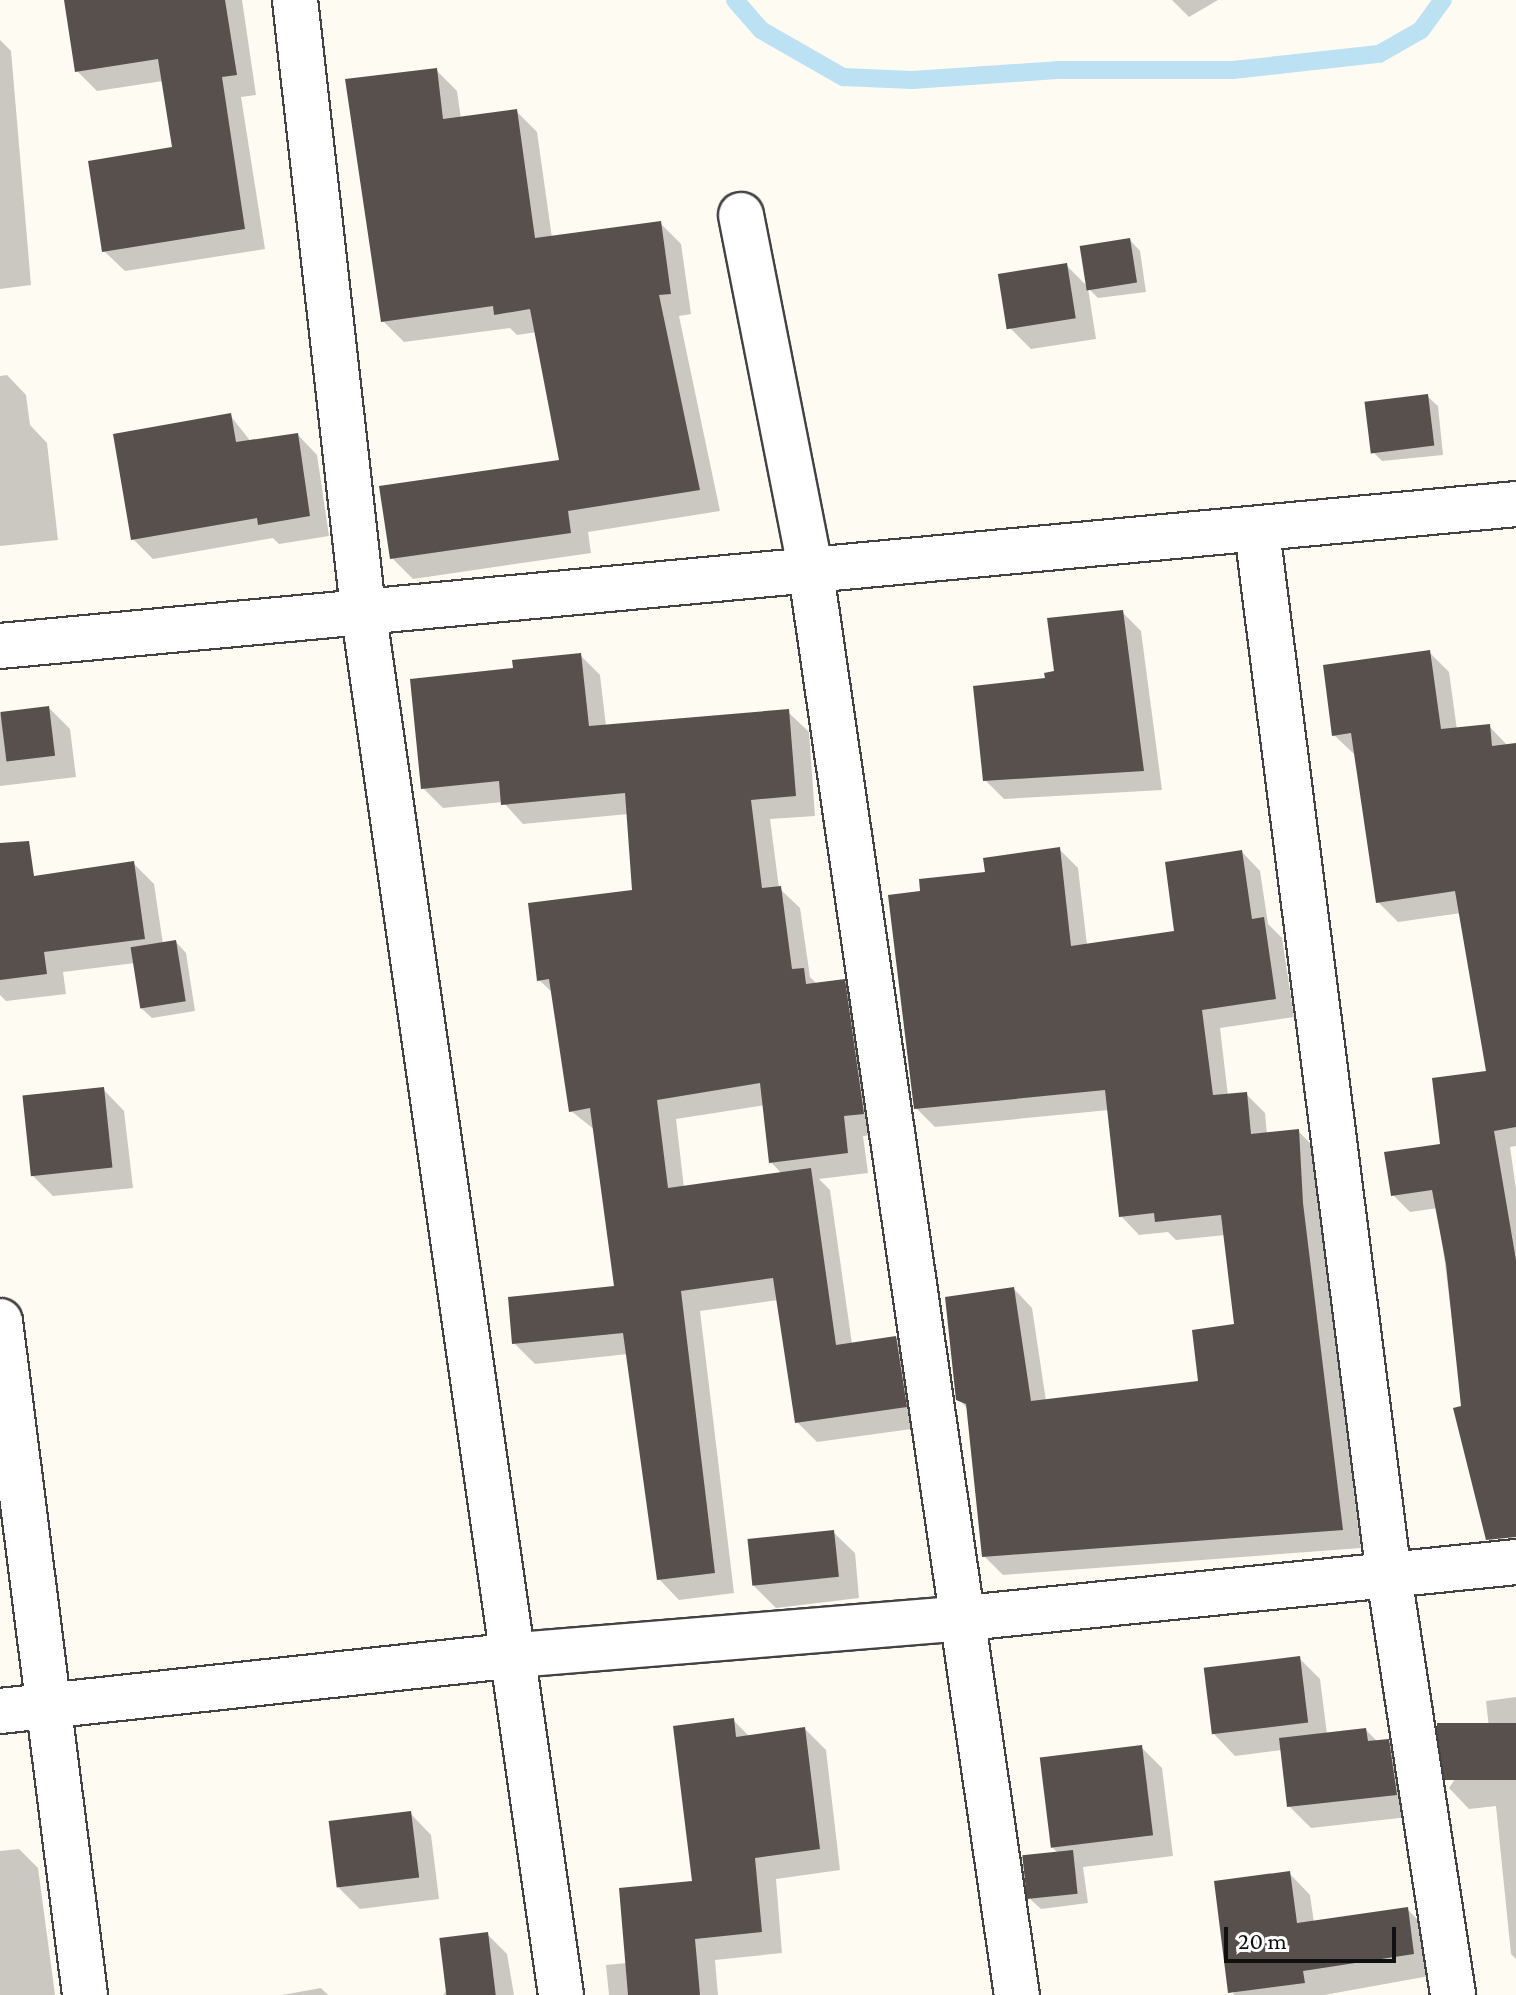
<!DOCTYPE html>
<style>
body{margin:0}
#map{position:relative;width:1516px;height:1995px;overflow:hidden;background:#fefbf3;font-family:"Crimson Pro",serif}
div>[style]{position:absolute}
.shadow>*{inset:0;background:#0003}
.stream>*{height:18px;margin:-9px;padding:0 9px;transform-origin:9px;border-radius:9px;background:#bbe1f2}
.building>*{inset:0;background:#58504d;transform-origin:0 0}
.roads{filter:drop-shadow(2px 0 #434343) drop-shadow(-2px 0 #434343) drop-shadow(0 2px #434343) drop-shadow(0 -2px #434343)}
.minor>*{height:44px;margin:-22px;padding:0 22px;transform-origin:22px;border-radius:22px;background:#fff}
.tertiary>*{height:44px;margin:-22px;padding:0 22px;transform-origin:22px;border-radius:22px;background:#fff}
span{translate:-50% -50%;white-space:nowrap;text-align:center;line-height:1.15;-webkit-text-stroke:8px #fff;paint-order:stroke}
.scale{position:absolute;left:1224px;top:1927px;width:172px;height:36px;box-sizing:border-box;border:4px solid #101010;border-top:0;padding-left:10px;font-size:24px;line-height:28px;white-space:nowrap;color:#101010;-webkit-text-stroke:6px #fff;paint-order:stroke}
</style>
<div id="map">
<div class="shadow">
<div style="clip-path:polygon(66px 0,242px 0,256px 95px,241px 97px,265px 249px,125px 271px,104px 251px,174px 149px,163px 81px,97px 91px,77px 71px)"></div>
<div style="clip-path:polygon(1172px 0,1218px 0,1189px 17px)"></div>
<div style="clip-path:polygon(0 40px,11px 51px,31px 285px,0 289px)"></div>
<div style="clip-path:polygon(436px 70px,457px 91px,461px 119px,516px 111px,537px 132px,552px 238px,660px 223px,681px 244px,691px 314px,679px 316px,720px 511px,588px 532px,591px 553px,413px 579px,392px 558px,561px 462px,537px 332px,517px 335px,510px 328px,404px 342px,383px 321px)"></div>
<div style="clip-path:polygon(1130px 240px,1140px 251px,1146px 292px,1098px 298px,1088px 288px,1096px 339px,1031px 349px,1010px 328px,1066px 265px,1087px 286px)"></div>
<div style="clip-path:polygon(7px 375px,26px 395px,30px 425px,47px 443px,58px 540px,0 546px,0 376px)"></div>
<div style="clip-path:polygon(1427px 396px,1438px 406px,1443px 455px,1382px 461px,1372px 451px)"></div>
<div style="clip-path:polygon(230px 415px,251px 442px,298px 435px,317px 455px,329px 536px,279px 544px,273px 538px,153px 559px,133px 539px)"></div>
<div style="clip-path:polygon(1122px 612px,1141px 631px,1162px 790px,1004px 799px,985px 780px,1047px 680px)"></div>
<div style="clip-path:polygon(1429px 652px,1449px 672px,1457px 730px,1489px 726px,1508px 746px,1516px 745px,1516px 1042px,1461px 913px,1398px 922px,1378px 902px,1355px 755px,1334px 735px)"></div>
<div style="clip-path:polygon(evenodd,580px 655px,600px 675px,606px 726px,788px 712px,809px 732px,815px 816px,770px 819px,779px 888px,800px 908px,810px 977px,818px 985px,844px 982px,864px 1002px,883px 1134px,863px 1136px,868px 1173px,819px 1179px,830px 1190px,852px 1344px,896px 1338px,916px 1358px,926px 1427px,817px 1442px,797px 1422px,778px 1300px,700px 1311px,734px 1593px,679px 1600px,659px 1579px,628px 1354px,535px 1364px,514px 1343px,616px 1287px,595px 1130px,571px 1111px,553px 993px,539px 980px,635px 892px,628px 814px,523px 824px,503px 802px,443px 808px,423px 788px,515px 670px,580px 655px,765px 1105px,771px 1162px,782px 1174px,684px 1188px,676px 1119px,765px 1105px)"></div>
<div style="clip-path:polygon(49px 708px,70px 729px,76px 777px,0 786px,0 714px)"></div>
<div style="clip-path:polygon(1059px 849px,1078px 868px,1087px 945px,1177px 933px,1242px 852px,1260px 871px,1268px 924px,1282px 938px,1294px 1017px,1220px 1028px,1228px 1096px,1246px 1094px,1265px 1113px,1267px 1134px,1298px 1131px,1317px 1150px,1321px 1224px,1361px 1548px,1003px 1575px,984px 1556px,969px 1410px,958px 1399px,1014px 1289px,1032px 1308px,1046px 1401px,1201px 1382px,1236px 1326px,1225px 1235px,1176px 1240px,1168px 1232px,1139px 1235px,1121px 1216px,1109px 1110px,935px 1127px,916px 1108px,923px 892px)"></div>
<div style="clip-path:polygon(133px 863px,154px 884px,163px 944px,176px 942px,186px 953px,195px 1011px,152px 1018px,141px 1008px,135px 963px,63px 972px,66px 994px,6px 1001px,0 995px,0 881px)"></div>
<div style="clip-path:polygon(1516px 1077px,1516px 1146px,1510px 1147px,1516px 1189px,1516px 1534px,1463px 1408px,1438px 1208px,1410px 1212px,1393px 1195px)"></div>
<div style="clip-path:polygon(103px 1089px,124px 1111px,133px 1188px,53px 1196px,32px 1175px)"></div>
<div style="clip-path:polygon(833px 1532px,855px 1553px,859px 1598px,776px 1608px,754px 1586px)"></div>
<div style="clip-path:polygon(1299px 1658px,1320px 1679px,1327px 1734px,1366px 1730px,1378px 1742px,1388px 1741px,1409px 1762px,1417px 1816px,1311px 1828px,1289px 1806px,1282px 1750px,1235px 1756px,1214px 1734px)"></div>
<div style="clip-path:polygon(1516px 1697px,1516px 1959px,1511px 1954px,1496px 1806px,1469px 1809px,1449px 1788px,1489px 1728px,1486px 1701px)"></div>
<div style="clip-path:polygon(733px 1720px,750px 1737px,805px 1729px,826px 1750px,840px 1870px,776px 1879px,782px 1953px,715px 1960px,718px 1995px,609px 1995px,606px 1965px,627px 1963px,694px 1883px)"></div>
<div style="clip-path:polygon(1141px 1747px,1162px 1768px,1173px 1856px,1083px 1867px,1088px 1903px,1041px 1909px,1030px 1899px,1059px 1854px,1052px 1847px)"></div>
<div style="clip-path:polygon(410px 1813px,431px 1835px,439px 1899px,360px 1909px,339px 1888px)"></div>
<div style="clip-path:polygon(19px 1849px,38px 1868px,55px 1995px,0 1995px,0 1851px)"></div>
<div style="clip-path:polygon(1289px 1873px,1310px 1895px,1314px 1923px,1407px 1909px,1428px 1930px,1435px 1975px,1324px 1995px,1233px 1995px)"></div>
<div style="clip-path:polygon(487px 1934px,507px 1954px,514px 1995px,443px 1995px)"></div>
<div style="clip-path:polygon(321px 1988px,328px 1995px,282px 1995px)"></div>
</div>
<div class="stream">
<div style="left:735px;top:0;width:40px;rotate:49deg"></div>
<div style="left:761px;top:30px;width:95px;rotate:29.8deg"></div>
<div style="left:843px;top:77px;width:69px;rotate:2.5deg"></div>
<div style="left:912px;top:80px;width:145px;rotate:-3.9deg"></div>
<div style="left:1057px;top:70px;width:176px"></div>
<div style="left:1233px;top:70px;width:147px;rotate:-6.3deg"></div>
<div style="left:1379px;top:54px;width:48px;rotate:-29.7deg"></div>
<div style="left:1421px;top:30px;width:37px;rotate:-54deg"></div>
</div>
<div class="building">
<div style="clip-path:polygon(64px 0,225px 0,237px 75px,222px 77px,245px 229px,102px 252px,88px 161px,172px 147px,158px 59px,75px 72px)"></div>
<div style="clip-path:polygon(437px 68px,443px 119px,517px 109px,535px 238px,661px 221px,671px 294px,659px 295px,700px 490px,568px 511px,571px 533px,390px 559px,379px 486px,559px 460px,530px 309px,494px 315px,493px 306px,381px 322px,345px 79px)"></div>
<div style="left:1130px;top:238px;width:45px;height:51px;rotate:81deg"></div>
<div style="left:1067px;top:263px;width:56px;height:70px;rotate:81deg"></div>
<div style="left:1428px;top:394px;width:52px;height:64px;rotate:83deg"></div>
<div style="clip-path:polygon(231px 413px,236px 442px,298px 433px,310px 516px,258px 525px,257px 518px,131px 540px,113px 434px)"></div>
<div style="clip-path:polygon(1123px 610px,1144px 771px,983px 781px,973px 686px,1045px 678px,1044px 673px,1054px 671px,1047px 618px)"></div>
<div style="clip-path:polygon(1430px 650px,1441px 729px,1490px 724px,1492px 746px,1516px 743px,1516px 1127px,1494px 1131px,1516px 1260px,1516px 1537px,1486px 1540px,1453px 1408px,1461px 1406px,1446px 1264px,1432px 1190px,1391px 1196px,1384px 1152px,1440px 1144px,1432px 1078px,1486px 1071px,1455px 891px,1376px 903px,1351px 733px,1332px 736px,1323px 665px)"></div>
<div style="clip-path:polygon(581px 653px,589px 726px,789px 709px,796px 796px,751px 800px,762px 888px,781px 886px,792px 969px,804px 968px,806px 984px,845px 979px,864px 1114px,844px 1116px,848px 1153px,769px 1163px,760px 1083px,657px 1100px,668px 1188px,811px 1168px,836px 1345px,896px 1336px,907px 1407px,795px 1423px,773px 1278px,681px 1291px,715px 1573px,657px 1580px,623px 1333px,512px 1344px,508px 1297px,614px 1286px,590px 1108px,569px 1112px,549px 979px,537px 981px,528px 903px,632px 890px,625px 793px,501px 805px,499px 781px,421px 789px,410px 679px,513px 668px,512px 660px)"></div>
<div style="left:49px;top:706px;width:50px;height:49px;rotate:83deg"></div>
<div style="clip-path:polygon(29px 841px,34px 876px,134px 861px,145px 939px,44px 952px,47px 974px,0 980px,0 843px)"></div>
<div style="clip-path:polygon(1060px 847px,1071px 946px,1174px 931px,1165px 862px,1242px 850px,1252px 919px,1264px 917px,1276px 999px,1202px 1010px,1213px 1095px,1247px 1092px,1251px 1134px,1299px 1129px,1303px 1203px,1343px 1530px,982px 1557px,966px 1404px,956px 1400px,945px 1297px,1014px 1287px,1031px 1401px,1198px 1381px,1192px 1330px,1234px 1324px,1221px 1215px,1155px 1222px,1154px 1213px,1119px 1217px,1105px 1090px,914px 1109px,888px 895px,920px 891px,919px 879px,985px 872px,983px 858px)"></div>
<div style="left:176px;top:940px;width:62px;height:46px;rotate:81deg"></div>
<div style="left:104px;top:1087px;width:81px;height:82px;rotate:84deg"></div>
<div style="left:834px;top:1530px;width:47px;height:87px;rotate:84deg"></div>
<div style="left:1300px;top:1656px;width:67px;height:97px;rotate:83deg"></div>
<div style="clip-path:polygon(734px 1718px,736px 1737px,805px 1727px,820px 1849px,755px 1858px,762px 1932px,695px 1939px,700px 1995px,628px 1995px,619px 1888px,692px 1881px,673px 1726px)"></div>
<div style="left:1516px;top:1723px;width:57px;height:79px;rotate:90deg"></div>
<div style="clip-path:polygon(1366px 1728px,1368px 1741px,1389px 1739px,1397px 1795px,1287px 1807px,1279px 1738px)"></div>
<div style="left:1142px;top:1745px;width:91px;height:103px;rotate:83deg"></div>
<div style="left:411px;top:1811px;width:67px;height:83px;rotate:83deg"></div>
<div style="left:1073px;top:1850px;width:44px;height:51px;rotate:84deg"></div>
<div style="clip-path:polygon(1290px 1871px,1297px 1923px,1408px 1907px,1414px 1954px,1303px 1971px,1305px 1983px,1228px 1993px,1214px 1881px)"></div>
<div style="left:488px;top:1932px;width:64px;height:49px;rotate:83deg"></div>
</div>
<div class="roads">
<div class="minor">
<div style="left:295px;top:0;width:613px;rotate:83.63deg"></div>
<div style="left:363px;top:609px;width:1400px;rotate:81.87deg"></div>
<div style="left:741px;top:215px;width:365px;rotate:78.9deg"></div>
<div style="left:811px;top:573px;width:1437px;rotate:81.76deg"></div>
<div style="left:1257px;top:531px;width:1053px;rotate:82.8deg"></div>
<div style="left:1389px;top:1576px;width:424px;rotate:81.3deg"></div>
<div style="left:0;top:1321px;width:679px;rotate:82.81deg"></div>
<div style="left:0;top:1711px;width:519px;rotate:-6.19deg"></div>
<div style="left:516px;top:1655px;width:452px;rotate:-4.7deg"></div>
<div style="left:966px;top:1618px;width:553px;rotate:-5.81deg"></div>
</div>
<div class="tertiary">
<div style="left:0;top:646px;width:1523px;rotate:-5.35deg"></div>
</div>
</div>
<div class="scale">20 m</div>
</div>
